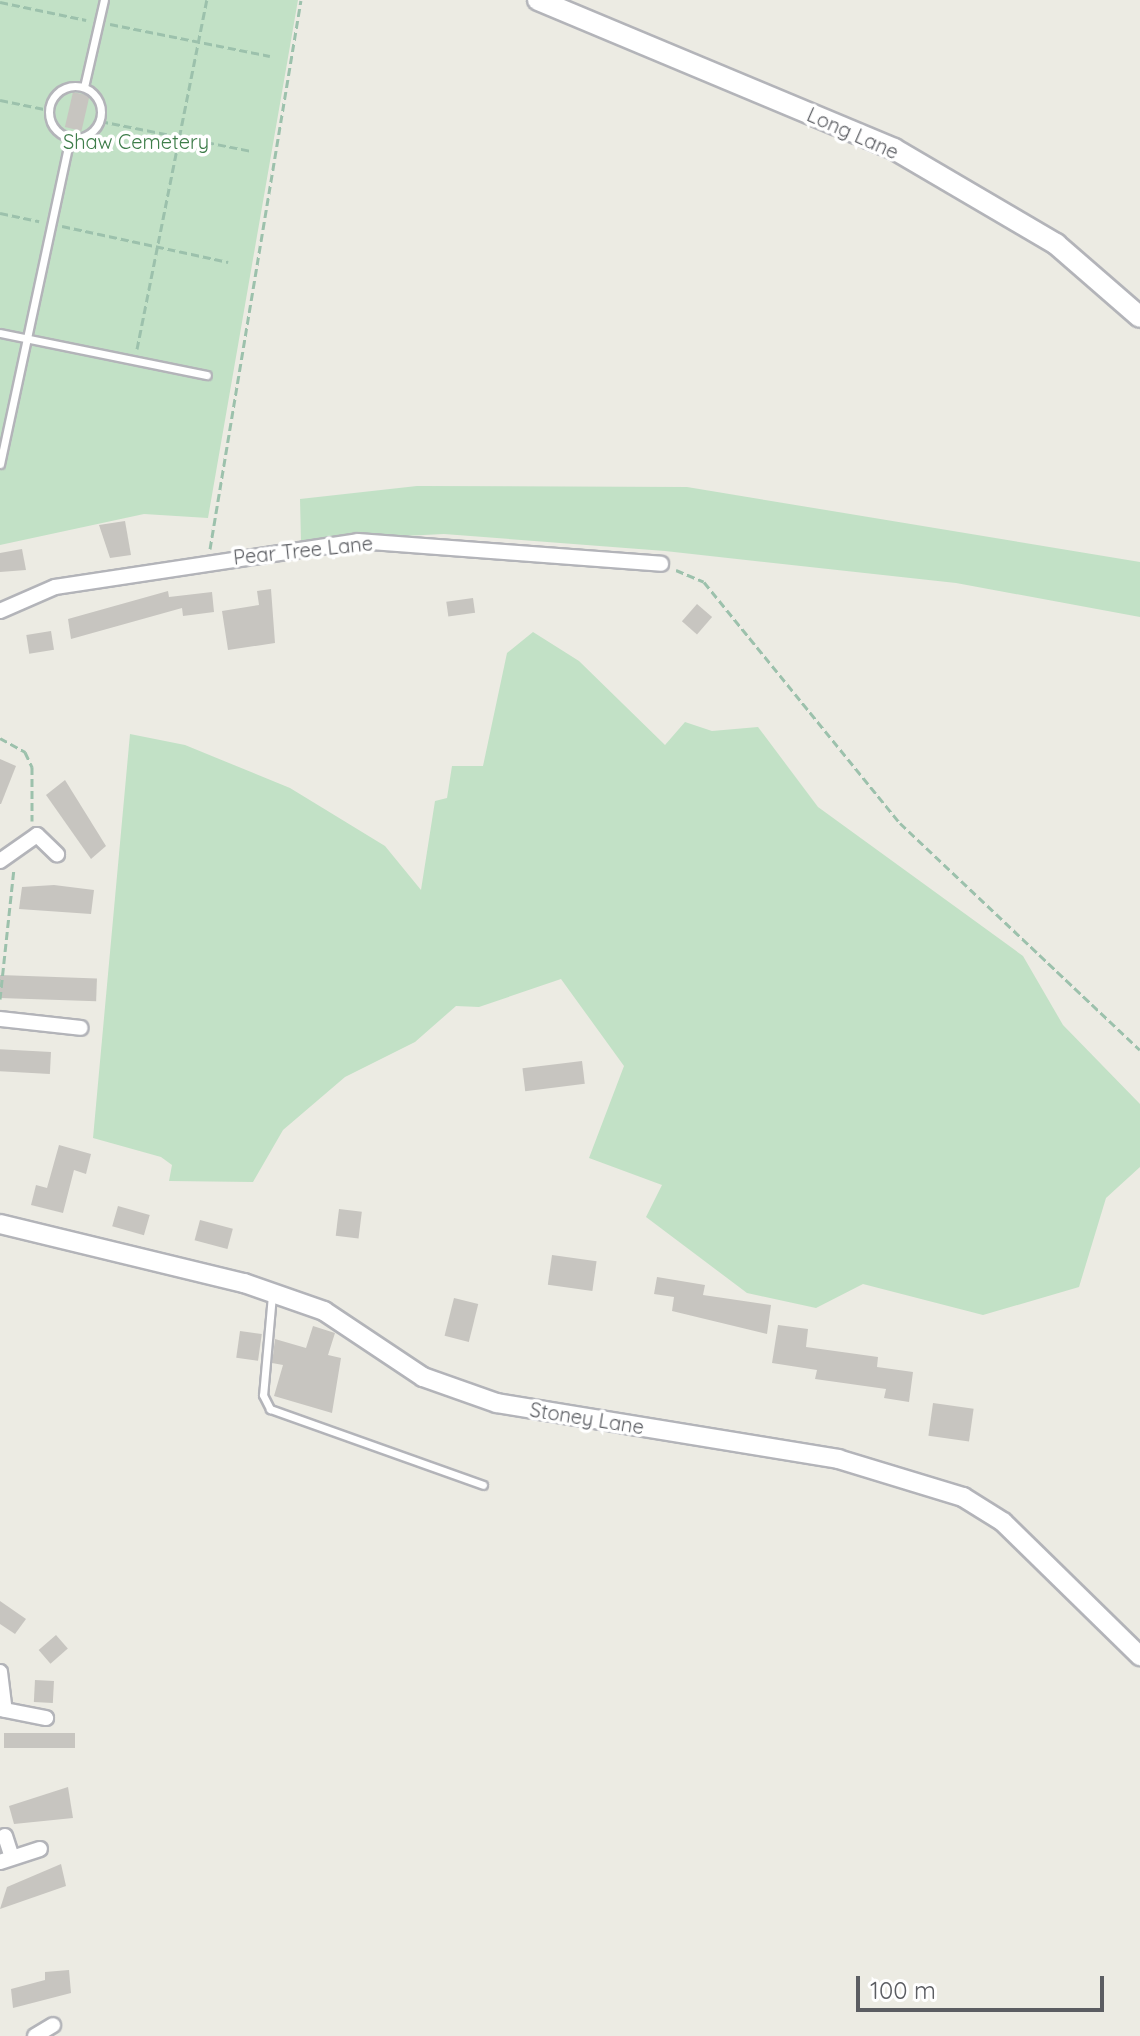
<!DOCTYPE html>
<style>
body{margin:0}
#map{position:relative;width:1140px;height:2036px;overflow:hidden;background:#ecebe3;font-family:Quicksand,sans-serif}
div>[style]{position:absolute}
.green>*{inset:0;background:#c2e1c6}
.building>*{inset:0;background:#c7c5c0;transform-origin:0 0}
.path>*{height:3px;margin-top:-1.5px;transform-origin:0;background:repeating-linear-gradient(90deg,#9cc1ac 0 8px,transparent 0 12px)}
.roads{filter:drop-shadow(2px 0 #b3b4b9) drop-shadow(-2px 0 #b3b4b9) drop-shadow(0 2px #b3b4b9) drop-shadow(0 -2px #b3b4b9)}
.service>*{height:7px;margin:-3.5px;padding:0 3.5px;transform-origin:3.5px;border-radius:3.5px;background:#fff}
.service>.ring{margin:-3.5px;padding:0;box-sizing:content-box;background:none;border:7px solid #fff;border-radius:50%}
.minor>*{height:14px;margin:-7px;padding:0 7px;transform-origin:7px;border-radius:7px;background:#fff}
.tertiary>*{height:18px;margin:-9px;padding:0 9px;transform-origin:9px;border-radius:9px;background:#fff}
.secondary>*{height:20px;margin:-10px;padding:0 10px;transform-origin:10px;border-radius:10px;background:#fff}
span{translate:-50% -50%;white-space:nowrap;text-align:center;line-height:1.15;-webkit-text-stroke:7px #fff;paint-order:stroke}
.street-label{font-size:20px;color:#5b5d62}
.park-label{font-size:20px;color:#3e7d4a}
.scale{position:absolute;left:856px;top:1976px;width:248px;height:36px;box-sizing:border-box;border:4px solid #5b5d62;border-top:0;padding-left:10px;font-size:24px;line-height:28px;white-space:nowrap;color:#5b5d62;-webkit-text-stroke:6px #fff;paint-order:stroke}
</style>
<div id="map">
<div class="green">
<div style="clip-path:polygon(0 0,298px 0,208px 518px,144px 514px,0 545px)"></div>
<div style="clip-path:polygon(417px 486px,687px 487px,1140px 562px,1140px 617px,956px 583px,665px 551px,444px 534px,301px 541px,300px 499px)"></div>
<div style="clip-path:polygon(533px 632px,579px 661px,665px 745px,685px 722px,712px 731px,758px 727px,818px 807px,1023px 956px,1063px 1025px,1140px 1104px,1140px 1167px,1106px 1198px,1079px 1287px,983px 1315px,863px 1284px,816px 1308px,747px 1293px,646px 1217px,662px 1185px,589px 1158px,624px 1066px,561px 979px,479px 1007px,456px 1006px,415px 1042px,345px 1077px,283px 1130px,253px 1182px,169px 1181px,172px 1165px,161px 1157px,93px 1138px,130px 734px,185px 745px,290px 788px,385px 846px,421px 890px,435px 801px,447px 798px,452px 766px,483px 766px,507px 653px)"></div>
</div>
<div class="building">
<div style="left:73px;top:92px;width:17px;height:36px;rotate:13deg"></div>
<div style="clip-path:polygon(125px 521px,131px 555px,110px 558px,99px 525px)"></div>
<div style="clip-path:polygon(22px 549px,26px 570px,0 572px,0 553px)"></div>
<div style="clip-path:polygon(271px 589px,275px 643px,228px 650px,222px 611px,259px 605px,257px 591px)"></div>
<div style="clip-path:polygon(168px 591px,169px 597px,212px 592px,214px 612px,183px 616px,182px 608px,71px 639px,68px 619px)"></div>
<div style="left:473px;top:598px;width:15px;height:27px;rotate:82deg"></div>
<div style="left:697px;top:604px;width:20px;height:23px;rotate:41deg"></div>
<div style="left:51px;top:631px;width:19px;height:25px;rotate:81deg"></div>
<div style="clip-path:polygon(0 759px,16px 766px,1px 804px,0 804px)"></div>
<div style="clip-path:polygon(65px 780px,106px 846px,91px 859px,46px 795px)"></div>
<div style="clip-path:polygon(54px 885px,94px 890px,91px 914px,19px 909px,22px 887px)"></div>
<div style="left:0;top:975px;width:97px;height:23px;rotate:2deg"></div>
<div style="left:51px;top:1052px;width:22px;height:51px;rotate:93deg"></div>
<div style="left:582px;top:1061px;width:23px;height:60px;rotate:83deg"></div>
<div style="clip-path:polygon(59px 1145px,91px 1154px,86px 1174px,74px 1170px,63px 1213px,31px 1205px,36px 1185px,47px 1188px)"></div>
<div style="left:118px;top:1206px;width:33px;height:21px;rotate:16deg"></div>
<div style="left:339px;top:1209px;width:23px;height:27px;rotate:7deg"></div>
<div style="left:200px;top:1220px;width:34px;height:21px;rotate:15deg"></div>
<div style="left:552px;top:1255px;width:45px;height:30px;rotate:8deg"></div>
<div style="clip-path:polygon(657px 1277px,705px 1285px,703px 1295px,771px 1305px,767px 1334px,672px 1311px,674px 1297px,654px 1294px)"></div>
<div style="left:454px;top:1298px;width:25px;height:39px;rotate:14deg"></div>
<div style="clip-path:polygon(778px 1325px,808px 1329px,806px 1347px,878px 1357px,877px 1367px,913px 1372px,909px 1402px,884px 1398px,886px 1389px,815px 1379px,817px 1370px,772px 1363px)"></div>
<div style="clip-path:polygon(313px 1326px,335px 1333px,328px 1355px,341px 1358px,332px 1413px,274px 1396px,283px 1365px,272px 1363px,275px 1339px,306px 1348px)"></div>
<div style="left:240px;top:1331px;width:22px;height:27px;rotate:8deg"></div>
<div style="left:933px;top:1403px;width:41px;height:33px;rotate:8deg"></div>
<div style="clip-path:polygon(0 1601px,26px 1619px,15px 1634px,0 1624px)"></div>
<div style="left:56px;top:1635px;width:18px;height:23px;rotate:49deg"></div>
<div style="left:35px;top:1680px;width:19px;height:22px;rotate:3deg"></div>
<div style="left:4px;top:1733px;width:71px;height:15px"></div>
<div style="clip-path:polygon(68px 1787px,73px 1818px,14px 1824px,9px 1806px)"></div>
<div style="clip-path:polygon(61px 1864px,66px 1886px,0 1909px,7px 1887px)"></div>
<div style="clip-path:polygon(69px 1970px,71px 1993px,13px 2008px,11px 1989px,45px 1980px,45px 1972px)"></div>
</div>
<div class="path">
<div style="left:0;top:2px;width:88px;rotate:11.8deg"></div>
<div style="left:110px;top:24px;width:163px;rotate:11.3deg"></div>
<div style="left:0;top:100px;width:50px;rotate:11.5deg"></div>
<div style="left:100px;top:121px;width:155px;rotate:11.2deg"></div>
<div style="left:0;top:213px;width:40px;rotate:12deg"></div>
<div style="left:62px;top:226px;width:170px;rotate:12.2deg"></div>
<div style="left:137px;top:349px;width:356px;rotate:-78.7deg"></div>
<div style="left:210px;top:549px;width:556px;rotate:-80.59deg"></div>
<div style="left:676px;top:570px;width:30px;rotate:23deg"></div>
<div style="left:704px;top:582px;width:311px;rotate:50.9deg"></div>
<div style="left:900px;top:823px;width:330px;rotate:43.4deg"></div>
<div style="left:0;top:738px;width:29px;rotate:29deg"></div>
<div style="left:25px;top:752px;width:17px;rotate:65deg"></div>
<div style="left:32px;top:767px;width:54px;rotate:90deg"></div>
<div style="left:0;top:999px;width:132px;rotate:-83.9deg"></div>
</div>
<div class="roads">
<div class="service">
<div class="ring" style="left:49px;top:86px;width:45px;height:45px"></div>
<div style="left:84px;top:87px;width:89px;rotate:-77.1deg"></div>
<div style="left:0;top:333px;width:211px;rotate:11.5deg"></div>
<div style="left:0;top:464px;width:333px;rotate:-77.9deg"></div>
<div style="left:272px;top:1295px;width:100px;rotate:95.1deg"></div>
<div style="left:263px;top:1395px;width:16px;rotate:63deg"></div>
<div style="left:270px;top:1409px;width:226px;rotate:19.6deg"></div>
</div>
<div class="minor">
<div style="left:0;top:611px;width:60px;rotate:-23.6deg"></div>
<div style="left:55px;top:587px;width:306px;rotate:-8.6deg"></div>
<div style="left:358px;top:541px;width:304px;rotate:4.3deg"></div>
<div style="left:0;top:861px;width:45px;rotate:-35.1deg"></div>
<div style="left:37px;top:835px;width:28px;rotate:44deg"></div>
<div style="left:0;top:1019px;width:81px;rotate:6.3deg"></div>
<div style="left:0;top:1672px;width:38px;rotate:83deg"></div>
<div style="left:0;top:1709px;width:47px;rotate:11.1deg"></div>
<div style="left:5px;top:1836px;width:20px;rotate:72deg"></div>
<div style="left:0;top:1862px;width:42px;rotate:-18deg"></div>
<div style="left:35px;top:2036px;width:21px;rotate:-31deg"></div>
</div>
<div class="tertiary">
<div style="left:0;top:1224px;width:251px;rotate:13.6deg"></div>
<div style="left:244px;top:1283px;width:85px;rotate:19.3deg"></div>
<div style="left:324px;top:1311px;width:119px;rotate:33.7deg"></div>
<div style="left:423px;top:1377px;width:78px;rotate:19.4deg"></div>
<div style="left:497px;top:1403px;width:346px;rotate:9.3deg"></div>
<div style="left:838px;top:1459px;width:131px;rotate:16.9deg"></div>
<div style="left:963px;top:1497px;width:47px;rotate:32deg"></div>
<div style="left:1003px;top:1522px;width:192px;rotate:44.4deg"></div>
</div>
<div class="secondary">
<div style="left:538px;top:0;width:386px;rotate:22.7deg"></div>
<div style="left:894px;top:149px;width:188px;rotate:30.4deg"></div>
<div style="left:1056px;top:244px;width:111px;rotate:41deg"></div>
</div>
</div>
<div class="street-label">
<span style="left:853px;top:133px;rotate:24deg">Long Lane</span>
<span style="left:303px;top:550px;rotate:-6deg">Pear Tree Lane</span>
<span style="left:587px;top:1418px;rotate:9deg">Stoney Lane</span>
</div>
<div class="park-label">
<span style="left:136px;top:141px">Shaw Cemetery</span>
</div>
<div class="scale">100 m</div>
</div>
